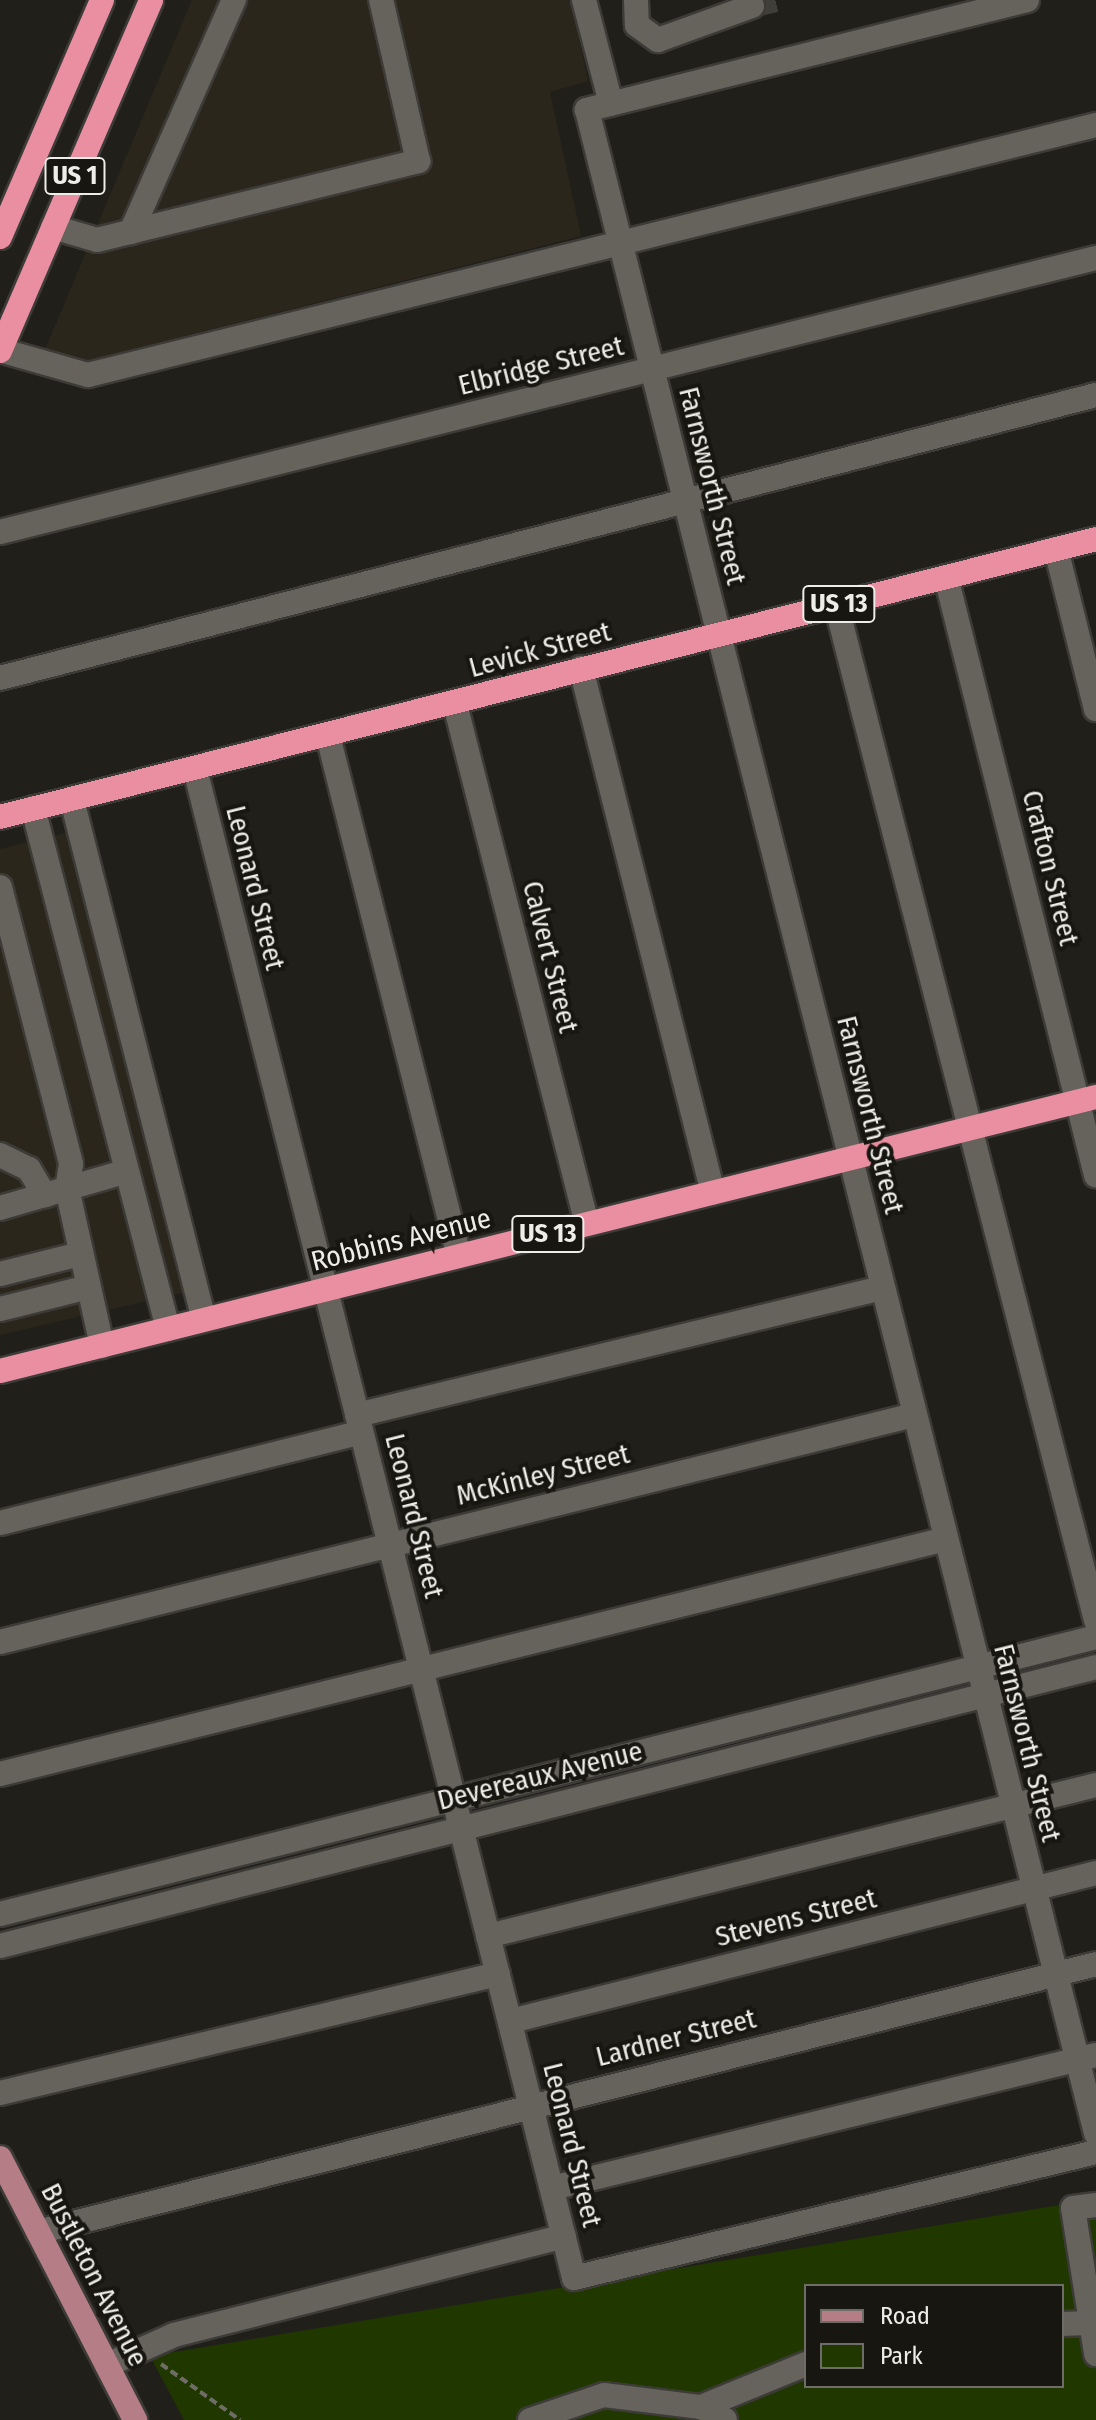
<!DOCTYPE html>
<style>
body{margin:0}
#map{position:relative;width:1096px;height:2420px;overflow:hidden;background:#211f19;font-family:"Fira Sans Condensed",sans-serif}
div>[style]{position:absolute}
.built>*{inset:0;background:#2b261b}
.green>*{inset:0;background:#203800}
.minor-tunnel>*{height:24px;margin-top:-12px;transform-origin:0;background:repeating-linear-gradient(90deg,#403e38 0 24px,transparent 0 36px)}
.path>*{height:4px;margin-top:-2px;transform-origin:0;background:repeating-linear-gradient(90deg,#6d6c67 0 8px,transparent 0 12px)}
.roads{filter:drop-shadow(2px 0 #3d3b37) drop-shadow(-2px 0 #3d3b37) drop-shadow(0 2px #3d3b37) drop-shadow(0 -2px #3d3b37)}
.minor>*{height:24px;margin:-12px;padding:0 12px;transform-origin:12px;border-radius:12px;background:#66635c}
.major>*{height:24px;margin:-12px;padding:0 12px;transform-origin:12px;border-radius:12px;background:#b57d86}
.highway>*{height:24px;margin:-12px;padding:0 12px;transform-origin:12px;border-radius:12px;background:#ea8fa2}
span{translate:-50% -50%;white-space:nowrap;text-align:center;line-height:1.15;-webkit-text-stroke:8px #181610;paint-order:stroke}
.shield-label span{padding:2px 6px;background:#181610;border:2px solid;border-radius:6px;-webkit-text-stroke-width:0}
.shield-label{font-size:26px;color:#eeede9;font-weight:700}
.street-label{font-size:28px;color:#eeede9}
.legend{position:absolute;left:804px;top:2284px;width:260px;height:104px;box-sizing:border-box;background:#181610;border:2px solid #6e6c67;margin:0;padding:10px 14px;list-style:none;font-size:24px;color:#eeede9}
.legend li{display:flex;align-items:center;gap:16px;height:40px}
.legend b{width:40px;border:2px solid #6e6c67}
</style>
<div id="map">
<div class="built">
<div style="clip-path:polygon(192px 0,571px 0,588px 81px,550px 92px,581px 236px,82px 362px,44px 352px)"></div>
<div style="clip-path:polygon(73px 831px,186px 1292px,0 1335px,0 849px)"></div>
</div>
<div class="green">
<div style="clip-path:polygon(evenodd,1096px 2199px,1096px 2420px,184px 2420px,150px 2356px,1096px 2199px,806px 2286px,1062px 2286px,1062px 2386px,806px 2386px,806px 2286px)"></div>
</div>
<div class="minor-tunnel">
<div style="left:752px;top:6px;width:25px;rotate:-14deg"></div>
</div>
<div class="path">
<div style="left:161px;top:2364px;width:97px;rotate:35.3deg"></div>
</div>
<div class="roads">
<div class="minor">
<div style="left:584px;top:0;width:107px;rotate:75.4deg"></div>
<div style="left:636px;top:0;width:25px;rotate:88deg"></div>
<div style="left:637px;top:25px;width:26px;rotate:36deg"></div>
<div style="left:658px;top:40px;width:100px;rotate:-19.9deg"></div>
<div style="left:1027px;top:0;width:454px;rotate:166deg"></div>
<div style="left:587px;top:110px;width:2087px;rotate:75.88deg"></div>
<div style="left:53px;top:227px;width:46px;rotate:16.5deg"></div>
<div style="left:97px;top:240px;width:331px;rotate:-13.8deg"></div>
<div style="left:418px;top:161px;width:165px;rotate:-102.9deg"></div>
<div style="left:131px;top:232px;width:254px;rotate:-66.1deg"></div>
<div style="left:0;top:350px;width:91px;rotate:15.9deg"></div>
<div style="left:88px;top:375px;width:1039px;rotate:-13.93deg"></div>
<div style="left:0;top:532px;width:1130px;rotate:-14.04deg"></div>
<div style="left:1056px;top:549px;width:165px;rotate:76deg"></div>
<div style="left:946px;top:577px;width:617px;rotate:75.92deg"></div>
<div style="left:836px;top:604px;width:1049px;rotate:75.65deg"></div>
<div style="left:581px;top:668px;width:541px;rotate:75.89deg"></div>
<div style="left:0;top:678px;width:1132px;rotate:-14.48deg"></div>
<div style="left:455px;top:704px;width:536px;rotate:75.76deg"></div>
<div style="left:328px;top:736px;width:536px;rotate:75.86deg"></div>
<div style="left:195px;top:769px;width:1556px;rotate:75.9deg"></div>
<div style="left:574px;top:2278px;width:537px;rotate:-13.57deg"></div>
<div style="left:72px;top:800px;width:536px;rotate:75.76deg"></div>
<div style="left:33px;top:808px;width:538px;rotate:75.47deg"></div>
<div style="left:0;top:887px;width:286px;rotate:75.6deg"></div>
<div style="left:71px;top:1164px;width:24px;rotate:99deg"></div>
<div style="left:67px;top:1188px;width:162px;rotate:77.5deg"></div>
<div style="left:0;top:1155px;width:32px;rotate:26deg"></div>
<div style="left:29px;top:1169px;width:31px;rotate:59deg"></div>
<div style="left:0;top:1208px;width:129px;rotate:-16.2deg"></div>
<div style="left:0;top:1274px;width:82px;rotate:-14deg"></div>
<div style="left:0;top:1309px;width:91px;rotate:-14deg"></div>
<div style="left:357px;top:1415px;width:540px;rotate:-13.6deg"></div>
<div style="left:0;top:1523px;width:372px;rotate:-14.1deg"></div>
<div style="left:0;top:1642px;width:942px;rotate:-13.95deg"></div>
<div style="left:0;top:1774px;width:974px;rotate:-13.96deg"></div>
<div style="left:0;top:1914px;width:1130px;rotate:-14.18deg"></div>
<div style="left:488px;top:1936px;width:626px;rotate:-13.95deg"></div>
<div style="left:0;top:1946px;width:1131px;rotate:-14.28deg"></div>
<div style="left:511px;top:2021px;width:603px;rotate:-14.2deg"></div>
<div style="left:0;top:2093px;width:512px;rotate:-13.44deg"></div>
<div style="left:552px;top:2188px;width:560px;rotate:-13.74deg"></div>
<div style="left:1096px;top:2205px;width:23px;rotate:173deg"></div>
<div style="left:1073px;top:2208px;width:148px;rotate:81deg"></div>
<div style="left:38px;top:2232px;width:1091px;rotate:-14.21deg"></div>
<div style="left:1062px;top:2324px;width:26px;rotate:-2deg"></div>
<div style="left:107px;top:2365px;width:73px;rotate:-24.1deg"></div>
<div style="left:174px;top:2335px;width:402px;rotate:-14.2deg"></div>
<div style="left:701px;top:2407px;width:113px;rotate:-22.3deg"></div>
<div style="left:530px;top:2420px;width:78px;rotate:-18.7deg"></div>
<div style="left:604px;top:2395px;width:98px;rotate:7.1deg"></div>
<div style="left:701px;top:2407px;width:27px;rotate:28deg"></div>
</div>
<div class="major">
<div style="left:0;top:2158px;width:295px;rotate:62.7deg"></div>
</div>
<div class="highway">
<div style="left:0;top:237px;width:258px;rotate:-66.7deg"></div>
<div style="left:0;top:351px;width:382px;rotate:-66.7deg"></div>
<div style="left:0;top:817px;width:1131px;rotate:-14.23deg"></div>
<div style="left:0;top:1371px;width:1130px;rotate:-14.04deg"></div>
</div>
</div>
<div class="shield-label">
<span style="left:75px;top:176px">US 1</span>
<span style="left:839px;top:604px">US 13</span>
<span style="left:548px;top:1234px">US 13</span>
</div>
<div class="street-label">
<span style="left:541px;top:366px;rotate:-14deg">Elbridge Street</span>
<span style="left:712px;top:486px;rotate:76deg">Farnsworth Street</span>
<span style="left:540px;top:650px;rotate:-15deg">Levick Street</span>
<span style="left:1050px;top:868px;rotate:76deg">Crafton Street</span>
<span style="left:255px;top:888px;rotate:76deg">Leonard Street</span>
<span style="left:550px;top:957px;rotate:76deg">Calvert Street</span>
<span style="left:870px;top:1115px;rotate:76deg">Farnsworth Street</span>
<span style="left:401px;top:1240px;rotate:-14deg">Robbins Avenue</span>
<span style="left:543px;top:1475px;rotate:-14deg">McKinley Street</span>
<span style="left:414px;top:1516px;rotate:76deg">Leonard Street</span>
<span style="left:1027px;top:1743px;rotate:76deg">Farnsworth Street</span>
<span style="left:540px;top:1776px;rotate:-14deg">Devereaux Avenue</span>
<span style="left:796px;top:1918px;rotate:-14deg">Stevens Street</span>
<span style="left:676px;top:2038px;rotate:-14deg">Lardner Street</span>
<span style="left:572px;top:2145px;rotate:76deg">Leonard Street</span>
<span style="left:94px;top:2275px;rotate:63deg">Bustleton Avenue</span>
</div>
<ul class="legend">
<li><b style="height:10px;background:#b57d86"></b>Road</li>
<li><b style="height:22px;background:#203800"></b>Park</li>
</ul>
</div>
